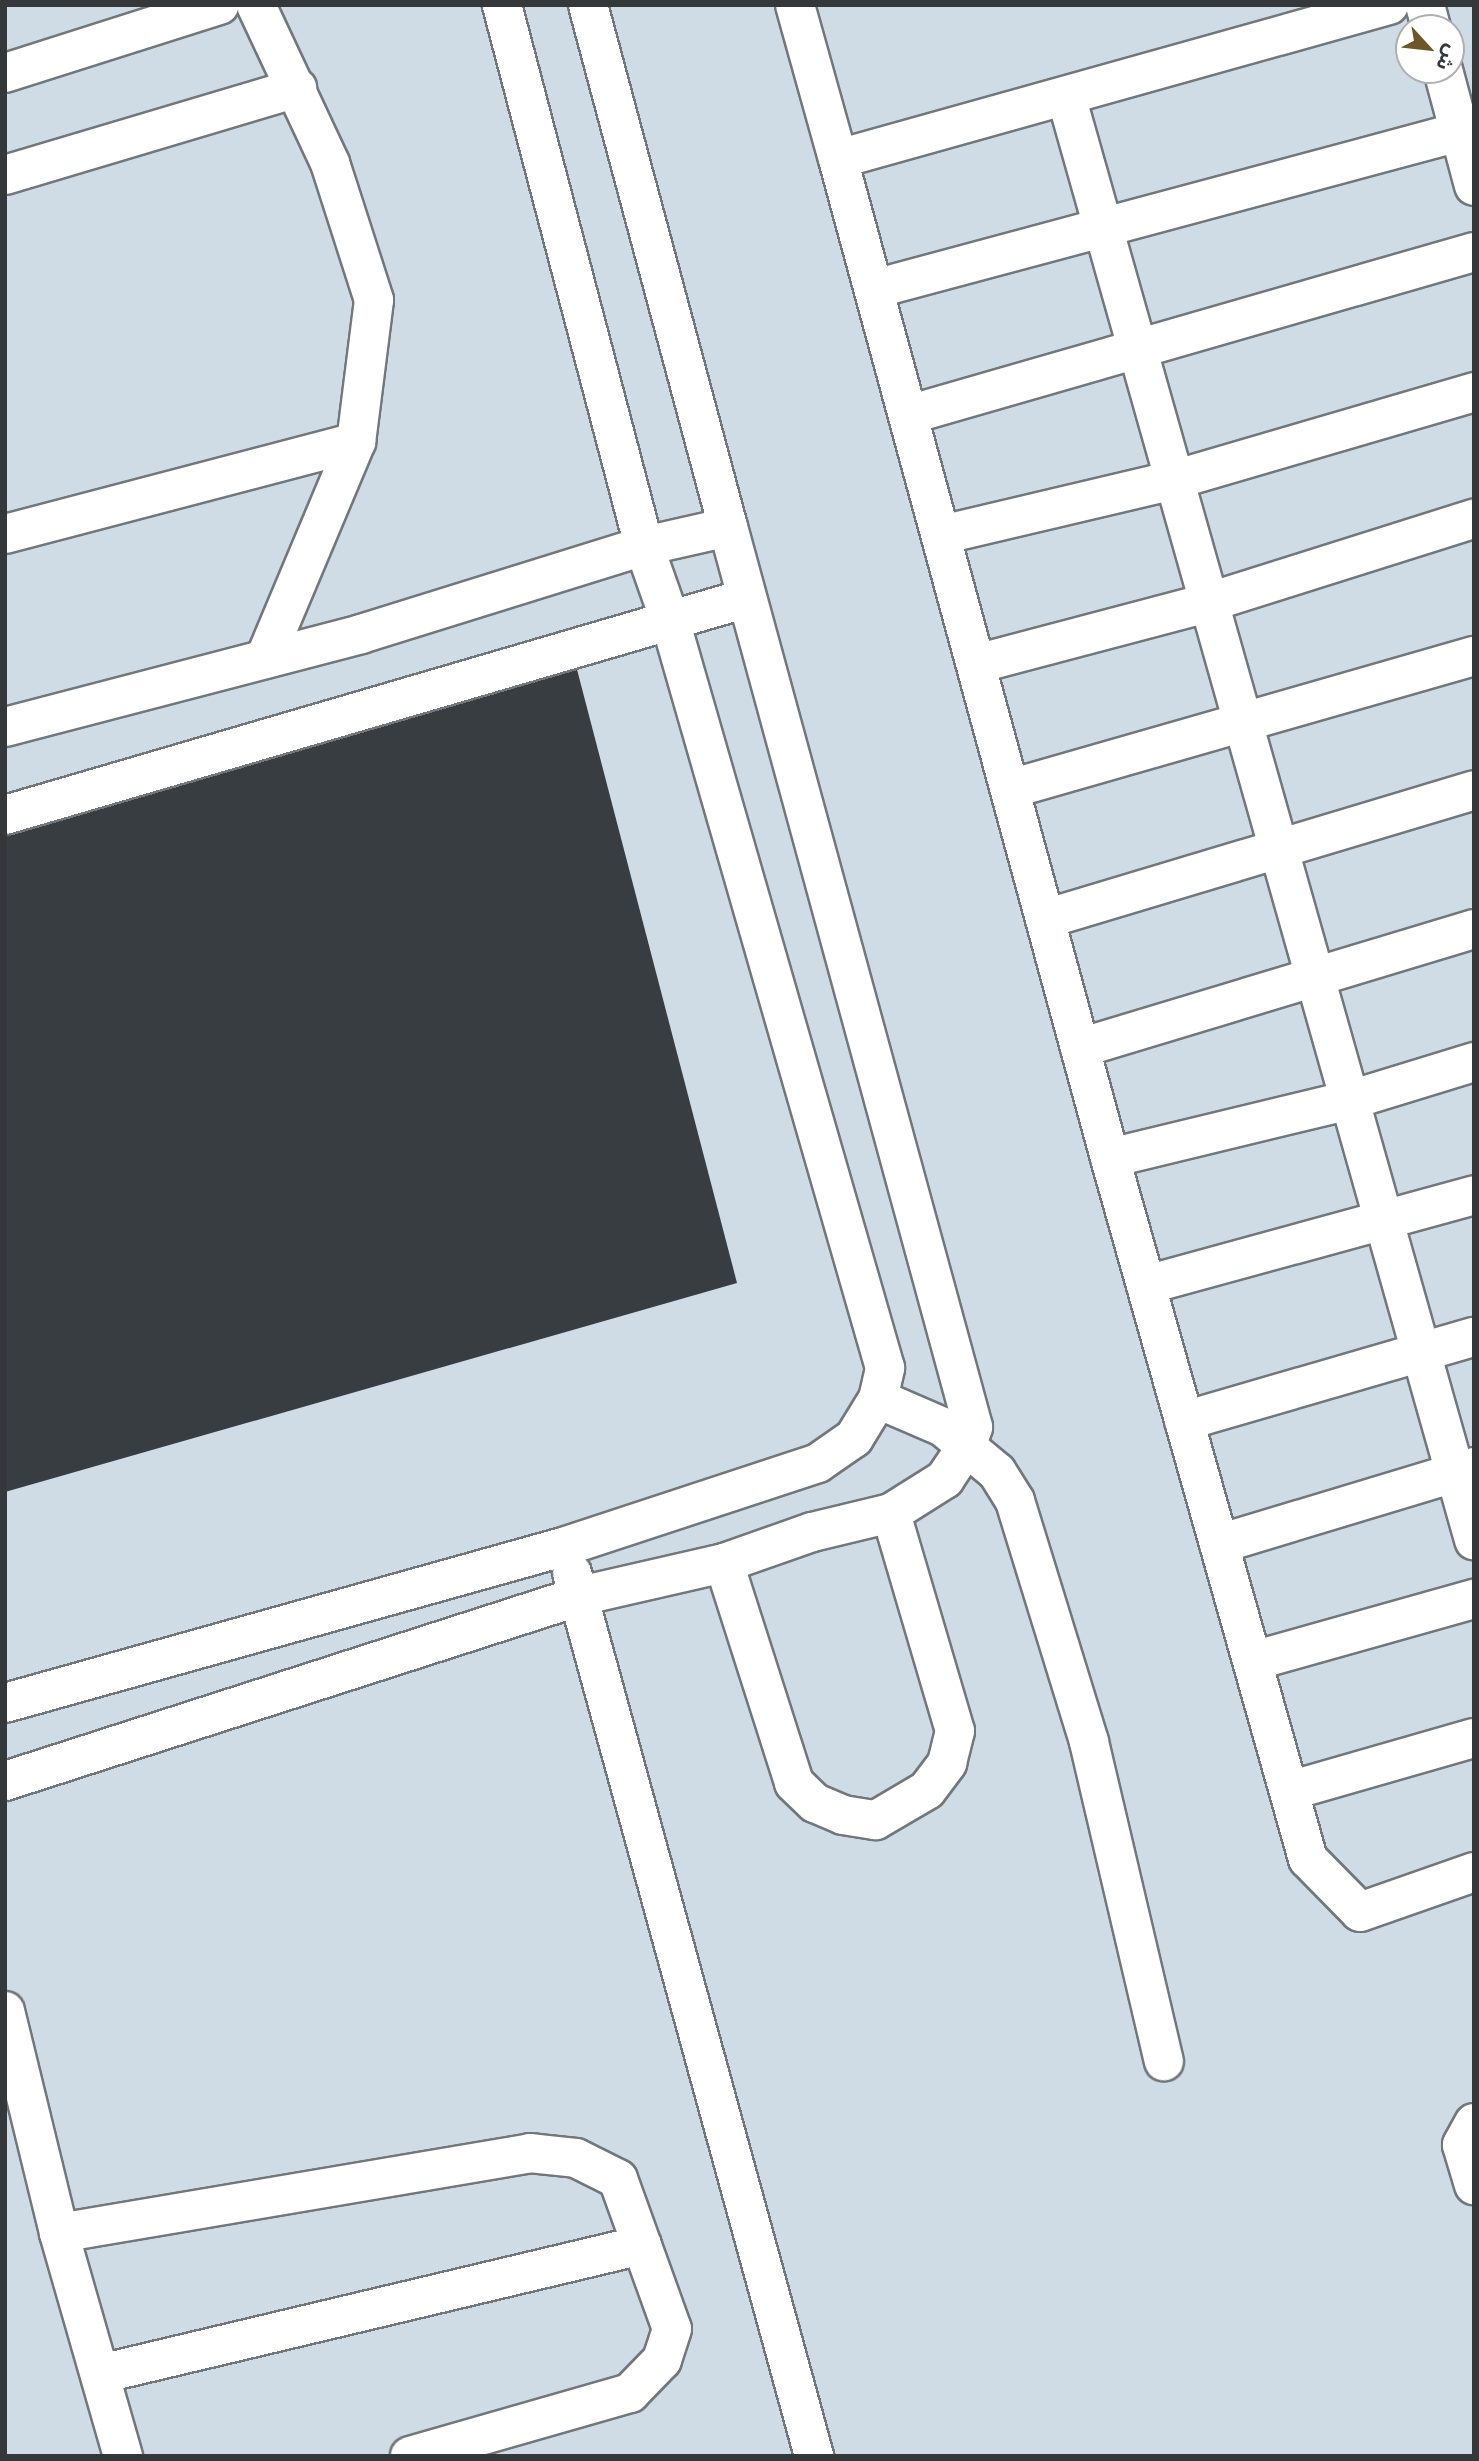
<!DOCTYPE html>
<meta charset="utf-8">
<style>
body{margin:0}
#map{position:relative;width:1479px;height:2461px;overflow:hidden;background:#e2e8ed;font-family:"Times New Roman","Noto Sans Arabic",serif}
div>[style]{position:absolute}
.built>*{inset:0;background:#cfdce6}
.building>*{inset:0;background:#383d41}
.roads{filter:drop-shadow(2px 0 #71777b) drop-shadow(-2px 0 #71777b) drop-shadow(0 2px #71777b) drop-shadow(0 -2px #71777b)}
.minor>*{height:38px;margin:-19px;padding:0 19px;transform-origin:19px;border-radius:19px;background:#fff}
span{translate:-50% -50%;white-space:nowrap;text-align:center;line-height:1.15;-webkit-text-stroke:7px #fff;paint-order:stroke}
.frame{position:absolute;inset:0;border:7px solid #35383a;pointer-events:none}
.north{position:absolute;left:1395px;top:14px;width:70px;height:70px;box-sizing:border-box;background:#fff;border:2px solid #aeafb0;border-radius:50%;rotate:117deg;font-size:19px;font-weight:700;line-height:28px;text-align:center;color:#35383a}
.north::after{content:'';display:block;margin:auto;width:24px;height:32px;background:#6c5826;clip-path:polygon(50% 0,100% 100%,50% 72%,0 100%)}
</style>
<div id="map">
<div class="built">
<div style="clip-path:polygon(evenodd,5px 5px,1474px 5px,1474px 2456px,5px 2456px,5px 5px,1409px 28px,1451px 28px,1451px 70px,1409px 70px,1409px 28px)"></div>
</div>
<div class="building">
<div style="clip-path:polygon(574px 658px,737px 1283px,5px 1492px,5px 825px)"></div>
</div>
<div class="roads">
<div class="minor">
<div style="left:256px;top:5px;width:174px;rotate:64.9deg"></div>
<div style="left:330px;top:163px;width:144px;rotate:72.2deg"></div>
<div style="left:374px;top:300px;width:143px;rotate:97.2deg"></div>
<div style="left:356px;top:442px;width:235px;rotate:112.8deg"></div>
<div style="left:588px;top:5px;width:540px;rotate:74.99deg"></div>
<div style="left:795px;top:5px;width:160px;rotate:74.4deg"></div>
<div style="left:1389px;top:5px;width:572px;rotate:164.38deg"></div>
<div style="left:838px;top:159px;width:1035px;rotate:74.77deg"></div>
<div style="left:1110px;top:1158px;width:728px;rotate:74.23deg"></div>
<div style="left:1308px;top:1859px;width:74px;rotate:45.5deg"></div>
<div style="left:1360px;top:1912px;width:121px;rotate:-19.3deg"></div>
<div style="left:1425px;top:5px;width:24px;rotate:75deg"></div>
<div style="left:1443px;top:70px;width:120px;rotate:75deg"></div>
<div style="left:5px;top:73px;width:225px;rotate:-17.6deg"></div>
<div style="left:1066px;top:96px;width:1501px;rotate:74.22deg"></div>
<div style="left:5px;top:175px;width:305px;rotate:-16.6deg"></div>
<div style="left:874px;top:289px;width:606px;rotate:-15.02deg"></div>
<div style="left:908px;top:415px;width:589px;rotate:-16.07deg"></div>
<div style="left:5px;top:534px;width:363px;rotate:-14.7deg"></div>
<div style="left:941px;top:535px;width:239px;rotate:-13.3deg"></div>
<div style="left:1174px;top:480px;width:313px;rotate:-16.3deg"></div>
<div style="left:976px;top:664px;width:242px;rotate:-14.8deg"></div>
<div style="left:1210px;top:602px;width:277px;rotate:-17.5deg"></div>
<div style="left:5px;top:727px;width:368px;rotate:-14.6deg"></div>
<div style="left:361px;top:634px;width:296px;rotate:-17.3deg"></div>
<div style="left:644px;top:546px;width:86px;rotate:-12.7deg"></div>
<div style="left:728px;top:527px;width:933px;rotate:74.77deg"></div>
<div style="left:973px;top:1427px;width:20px;rotate:108deg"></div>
<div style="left:967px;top:1446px;width:40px;rotate:124deg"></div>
<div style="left:945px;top:1479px;width:64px;rotate:147.8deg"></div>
<div style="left:891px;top:1513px;width:81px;rotate:166.5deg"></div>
<div style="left:812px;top:1532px;width:93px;rotate:160.6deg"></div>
<div style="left:724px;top:1563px;width:148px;rotate:167.1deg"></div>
<div style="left:580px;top:1596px;width:604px;rotate:162.16deg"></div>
<div style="left:1010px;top:789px;width:483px;rotate:-16deg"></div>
<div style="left:5px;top:815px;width:773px;rotate:-16.3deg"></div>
<div style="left:1045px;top:919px;width:448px;rotate:-16.7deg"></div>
<div style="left:1080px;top:1048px;width:412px;rotate:-16.8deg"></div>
<div style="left:1110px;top:1158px;width:247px;rotate:-13.6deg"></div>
<div style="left:1350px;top:1100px;width:130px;rotate:-17deg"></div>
<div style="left:1146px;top:1285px;width:340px;rotate:-15.3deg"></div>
<div style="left:878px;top:1399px;width:71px;rotate:23.3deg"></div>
<div style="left:943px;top:1427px;width:70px;rotate:39.8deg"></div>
<div style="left:997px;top:1472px;width:34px;rotate:58deg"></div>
<div style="left:1015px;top:1501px;width:252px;rotate:72.9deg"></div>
<div style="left:1089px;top:1742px;width:328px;rotate:76.8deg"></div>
<div style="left:1184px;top:1421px;width:302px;rotate:-16.2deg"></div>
<div style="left:1219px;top:1544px;width:266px;rotate:-16.8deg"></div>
<div style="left:724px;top:1563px;width:231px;rotate:72.3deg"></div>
<div style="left:794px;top:1783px;width:29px;rotate:44deg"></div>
<div style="left:815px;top:1803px;width:30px;rotate:23deg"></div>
<div style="left:843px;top:1815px;width:33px;rotate:9deg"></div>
<div style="left:876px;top:1820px;width:59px;rotate:-30.5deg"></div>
<div style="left:927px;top:1790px;width:34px;rotate:-53deg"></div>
<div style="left:947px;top:1763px;width:33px;rotate:-76deg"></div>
<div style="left:955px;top:1731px;width:227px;rotate:-106.4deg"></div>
<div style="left:572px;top:1573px;width:916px;rotate:74.67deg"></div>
<div style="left:1253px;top:1661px;width:230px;rotate:-15.7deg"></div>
<div style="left:5px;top:1703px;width:579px;rotate:-15.62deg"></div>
<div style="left:563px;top:1547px;width:268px;rotate:-18.2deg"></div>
<div style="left:818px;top:1463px;width:44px;rotate:-34.8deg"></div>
<div style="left:854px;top:1438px;width:46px;rotate:-58.4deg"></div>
<div style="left:878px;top:1399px;width:32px;rotate:-77deg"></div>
<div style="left:885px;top:1368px;width:778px;rotate:-106.04deg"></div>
<div style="left:670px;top:620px;width:78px;rotate:-109.4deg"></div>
<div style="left:644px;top:546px;width:559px;rotate:-104.71deg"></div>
<div style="left:1289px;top:1791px;width:192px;rotate:-16deg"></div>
<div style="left:5px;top:2011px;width:228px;rotate:76.3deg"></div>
<div style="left:59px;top:2233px;width:232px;rotate:74deg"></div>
<div style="left:1474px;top:2123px;width:25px;rotate:119deg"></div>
<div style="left:1462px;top:2145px;width:42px;rotate:73.3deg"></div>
<div style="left:59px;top:2233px;width:478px;rotate:-9.6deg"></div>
<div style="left:530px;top:2153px;width:46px;rotate:6.2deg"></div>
<div style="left:576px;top:2158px;width:47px;rotate:26.6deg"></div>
<div style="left:618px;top:2179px;width:159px;rotate:70.2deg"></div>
<div style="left:672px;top:2329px;width:33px;rotate:108deg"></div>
<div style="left:662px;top:2360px;width:46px;rotate:134.1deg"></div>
<div style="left:630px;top:2393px;width:229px;rotate:164deg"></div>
<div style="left:100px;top:2374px;width:557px;rotate:-13.39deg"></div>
</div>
</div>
<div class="frame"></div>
<div class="north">ش</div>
</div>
